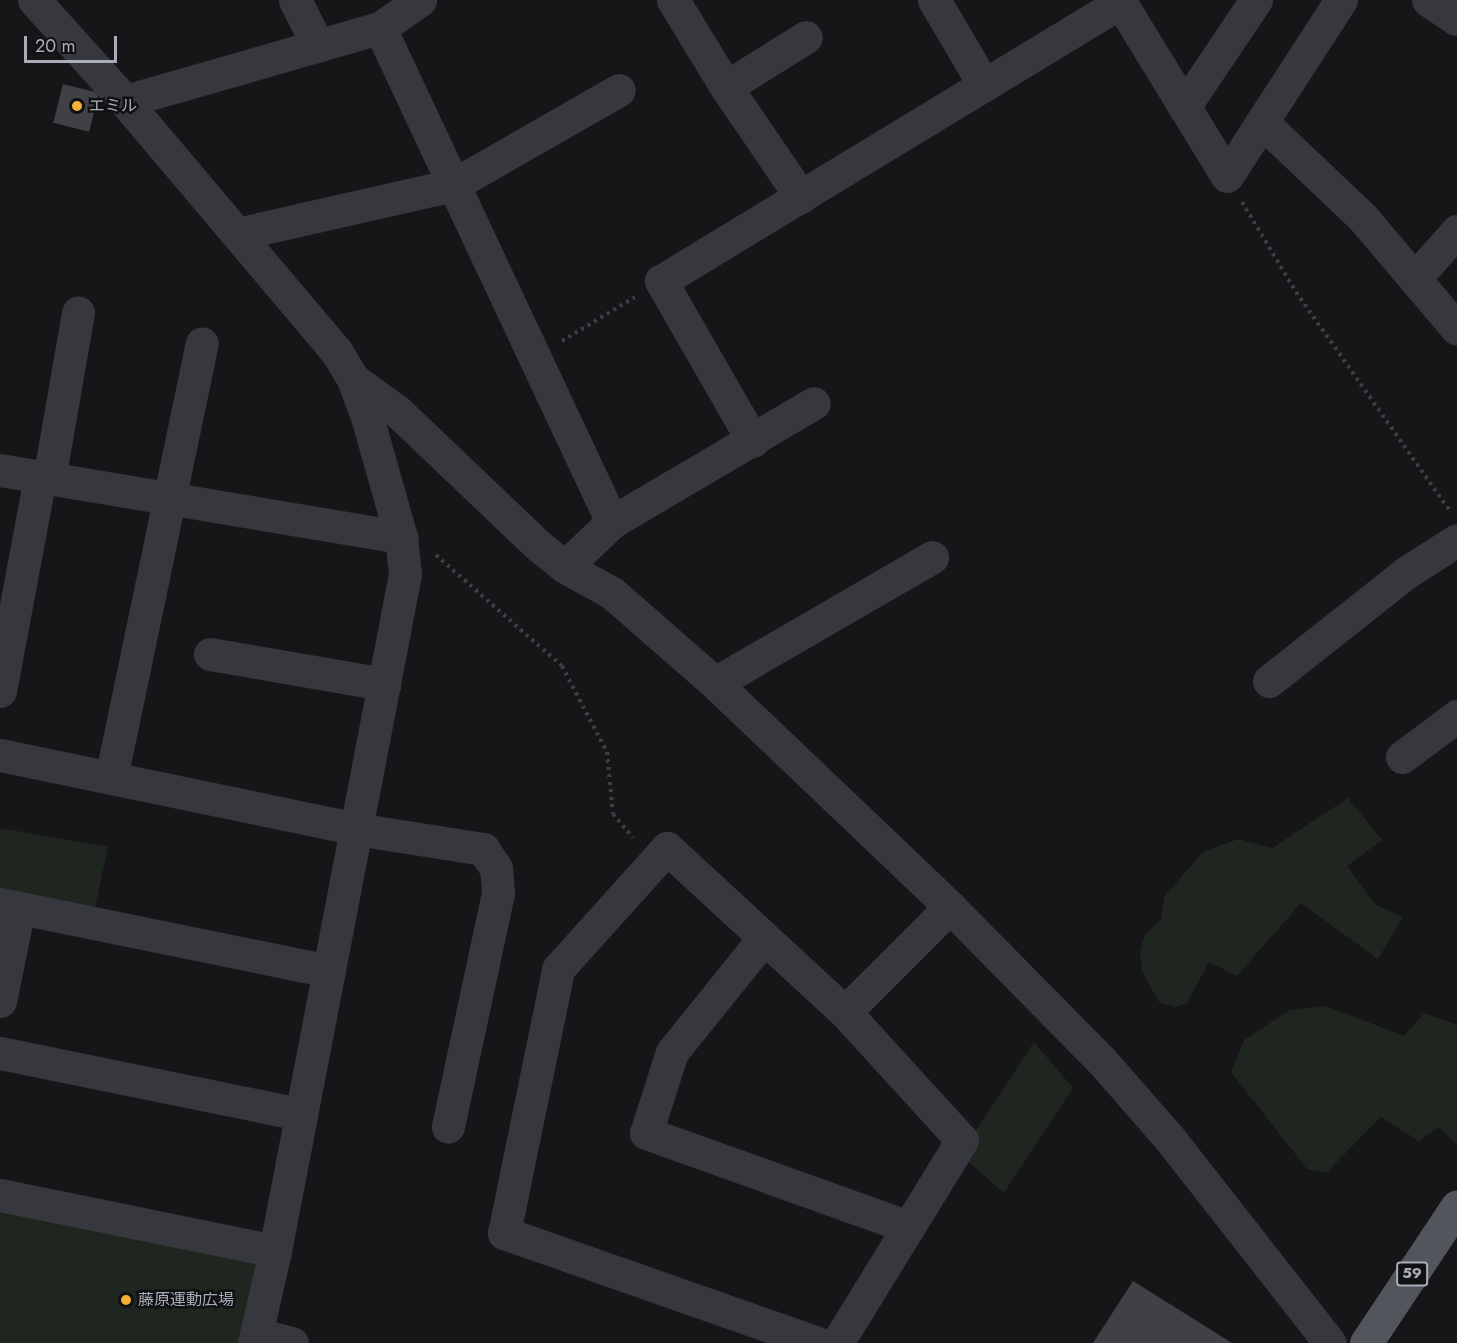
<!DOCTYPE html>
<meta charset="utf-8">
<style>
body{margin:0}
#map{position:relative;width:1457px;height:1343px;overflow:hidden;background:#161618;font-family:Jost,"Noto Sans JP",sans-serif}
div>[style]{position:absolute}
.green>*{inset:0;background:#1e261f}
.building>*{inset:0;background:#404145;transform-origin:0 0}
.path>*{height:4px;margin-top:-2px;transform-origin:0;background:repeating-linear-gradient(90deg,#3d3f44 0 3px,transparent 0 7.5px)}
.minor>*{height:33px;margin:-16.5px;padding:0 16.5px;transform-origin:16.5px;border-radius:16.5px;background:#37383d}
.major>*{height:33px;margin:-16.5px;padding:0 16.5px;transform-origin:16.5px;border-radius:16.5px;background:#53555c}
.dots>*{width:16px;height:16px;translate:-50% -50%;box-sizing:border-box;border:3px solid #111113;border-radius:50%}
span{translate:-50% -50%;white-space:nowrap;text-align:center;line-height:1.15;-webkit-text-stroke:5px #111113;paint-order:stroke}
.shield-label span{padding:2px 4px;background:#111113;border:2px solid;border-radius:4px;-webkit-text-stroke-width:0}
.shield-label{font-size:15px;color:#a8adb8;font-weight:700}
.poi-label{font-size:16px;color:#a8adb8}
.left{translate:0 -50%;text-align:left}
.scale{position:absolute;left:24px;top:36px;width:93px;height:27px;box-sizing:border-box;border:3px solid #a8adb8;border-top:0;padding-left:8px;font-size:18px;line-height:21px;white-space:nowrap;color:#a8adb8;-webkit-text-stroke:4px #111113;paint-order:stroke}
</style>
<div id="map">
<div class="green">
<div style="clip-path:polygon(1348px 798px,1382px 840px,1347px 866px,1376px 905px,1403px 917px,1378px 959px,1301px 903px,1237px 976px,1209px 962px,1187px 1003px,1175px 1007px,1159px 1002px,1142px 971px,1140px 951px,1145px 935px,1161px 919px,1164px 897px,1204px 851px,1239px 839px,1272px 848px)"></div>
<div style="clip-path:polygon(0 828px,108px 847px,94px 912px,0 893px)"></div>
<div style="clip-path:polygon(1326px 1006px,1404px 1036px,1424px 1013px,1457px 1025px,1457px 1145px,1439px 1127px,1419px 1141px,1381px 1117px,1326px 1173px,1307px 1169px,1231px 1072px,1244px 1040px,1290px 1010px)"></div>
<div style="clip-path:polygon(1034px 1042px,1073px 1088px,1004px 1193px,960px 1154px)"></div>
<div style="clip-path:polygon(0 1205px,262px 1258px,242px 1343px,0 1343px)"></div>
</div>
<div class="building">
<div style="left:63px;top:84px;width:37px;height:40px;rotate:14deg"></div>
<div style="clip-path:polygon(1133px 1281px,1232px 1343px,1093px 1343px)"></div>
</div>
<div class="path">
<div style="left:1242px;top:202px;width:105px;rotate:59deg"></div>
<div style="left:1296px;top:292px;width:266px;rotate:54.9deg"></div>
<div style="left:562px;top:341px;width:85px;rotate:-31.1deg"></div>
<div style="left:436px;top:555px;width:168px;rotate:41.4deg"></div>
<div style="left:562px;top:666px;width:97px;rotate:62.4deg"></div>
<div style="left:607px;top:752px;width:62px;rotate:84.5deg"></div>
<div style="left:613px;top:814px;width:31px;rotate:50deg"></div>
</div>
<div class="minor">
<div style="left:295px;top:0;width:51px;rotate:63.4deg"></div>
<div style="left:673px;top:0;width:102px;rotate:58.7deg"></div>
<div style="left:934px;top:0;width:99px;rotate:59.5deg"></div>
<div style="left:1119px;top:0;width:206px;rotate:58.5deg"></div>
<div style="left:1227px;top:176px;width:210px;rotate:-57.1deg"></div>
<div style="left:1428px;top:0;width:34px;rotate:34deg"></div>
<div style="left:380px;top:28px;width:546px;rotate:64.84deg"></div>
<div style="left:125px;top:101px;width:265px;rotate:-16deg"></div>
<div style="left:380px;top:28px;width:49px;rotate:-35deg"></div>
<div style="left:1184px;top:107px;width:129px;rotate:-56.1deg"></div>
<div style="left:1262px;top:122px;width:139px;rotate:43.5deg"></div>
<div style="left:1363px;top:218px;width:145px;rotate:49.7deg"></div>
<div style="left:801px;top:197px;width:133px;rotate:-124.3deg"></div>
<div style="left:726px;top:87px;width:94px;rotate:-32deg"></div>
<div style="left:237px;top:234px;width:221px;rotate:-12.8deg"></div>
<div style="left:453px;top:185px;width:191px;rotate:-29.8deg"></div>
<div style="left:1416px;top:277px;width:62px;rotate:-48.3deg"></div>
<div style="left:353px;top:379px;width:54px;rotate:36deg"></div>
<div style="left:397px;top:411px;width:196px;rotate:43.6deg"></div>
<div style="left:539px;top:546px;width:33px;rotate:39deg"></div>
<div style="left:565px;top:567px;width:54px;rotate:29deg"></div>
<div style="left:612px;top:593px;width:137px;rotate:41.1deg"></div>
<div style="left:715px;top:683px;width:325px;rotate:43.6deg"></div>
<div style="left:950px;top:907px;width:216px;rotate:45.4deg"></div>
<div style="left:1102px;top:1061px;width:103px;rotate:48.9deg"></div>
<div style="left:1170px;top:1139px;width:259px;rotate:51.9deg"></div>
<div style="left:753px;top:441px;width:185px;rotate:-119.9deg"></div>
<div style="left:661px;top:281px;width:538px;rotate:-31.24deg"></div>
<div style="left:0;top:470px;width:407px;rotate:9.5deg"></div>
<div style="left:49px;top:479px;width:169px;rotate:-80.1deg"></div>
<div style="left:565px;top:567px;width:65px;rotate:-43.8deg"></div>
<div style="left:612px;top:522px;width:234px;rotate:-30.5deg"></div>
<div style="left:210px;top:654px;width:177px;rotate:9.8deg"></div>
<div style="left:1269px;top:681px;width:176px;rotate:-38.3deg"></div>
<div style="left:1407px;top:572px;width:59px;rotate:-32.6deg"></div>
<div style="left:715px;top:683px;width:251px;rotate:-30.1deg"></div>
<div style="left:0;top:691px;width:217px;rotate:-79.4deg"></div>
<div style="left:0;top:755px;width:364px;rotate:11.7deg"></div>
<div style="left:356px;top:829px;width:129px;rotate:8.9deg"></div>
<div style="left:483px;top:849px;width:23px;rotate:56deg"></div>
<div style="left:496px;top:868px;width:25px;rotate:85deg"></div>
<div style="left:498px;top:893px;width:239px;rotate:102.1deg"></div>
<div style="left:1402px;top:757px;width:69px;rotate:-36.7deg"></div>
<div style="left:111px;top:778px;width:444px;rotate:-78.2deg"></div>
<div style="left:0;top:904px;width:336px;rotate:11.5deg"></div>
<div style="left:763px;top:939px;width:145px;rotate:128.8deg"></div>
<div style="left:672px;top:1052px;width:85px;rotate:107.8deg"></div>
<div style="left:646px;top:1133px;width:279px;rotate:19.7deg"></div>
<div style="left:0;top:1001px;width:95px;rotate:-78.5deg"></div>
<div style="left:845px;top:1012px;width:148px;rotate:-45deg"></div>
<div style="left:0;top:1053px;width:307px;rotate:11.5deg"></div>
<div style="left:0;top:1195px;width:281px;rotate:11.5deg"></div>
<div style="left:275px;top:1251px;width:689px;rotate:-79.13deg"></div>
<div style="left:405px;top:574px;width:37px;rotate:-96deg"></div>
<div style="left:401px;top:537px;width:125px;rotate:-105.8deg"></div>
<div style="left:367px;top:417px;width:40px;rotate:-110.2deg"></div>
<div style="left:353px;top:379px;width:33px;rotate:-121deg"></div>
<div style="left:336px;top:351px;width:327px;rotate:-130.2deg"></div>
<div style="left:125px;top:101px;width:136px;rotate:-132deg"></div>
<div style="left:256px;top:1334px;width:37px;rotate:14deg"></div>
<div style="left:254px;top:1343px;width:94px;rotate:-77.1deg"></div>
<div style="left:818px;top:1343px;width:333px;rotate:-160.7deg"></div>
<div style="left:504px;top:1233px;width:269px;rotate:-78.4deg"></div>
<div style="left:558px;top:969px;width:163px;rotate:-48deg"></div>
<div style="left:667px;top:848px;width:242px;rotate:42.7deg"></div>
<div style="left:845px;top:1012px;width:173px;rotate:47.6deg"></div>
<div style="left:962px;top:1140px;width:238px;rotate:121.6deg"></div>
</div>
<div class="major">
<div style="left:1366px;top:1343px;width:164px;rotate:-56.4deg"></div>
</div>
<div class="dots">
<div style="left:77px;top:106px;background:#f2b134"></div>
<div style="left:126px;top:1300px;background:#f2b134"></div>
</div>
<div class="shield-label">
<span style="left:1412px;top:1274px">59</span>
</div>
<div class="poi-label">
<span class="left" style="left:89px;top:106px">エミル</span>
<span class="left" style="left:138px;top:1300px">藤原運動広場</span>
</div>
<div class="scale">20 m</div>
</div>
